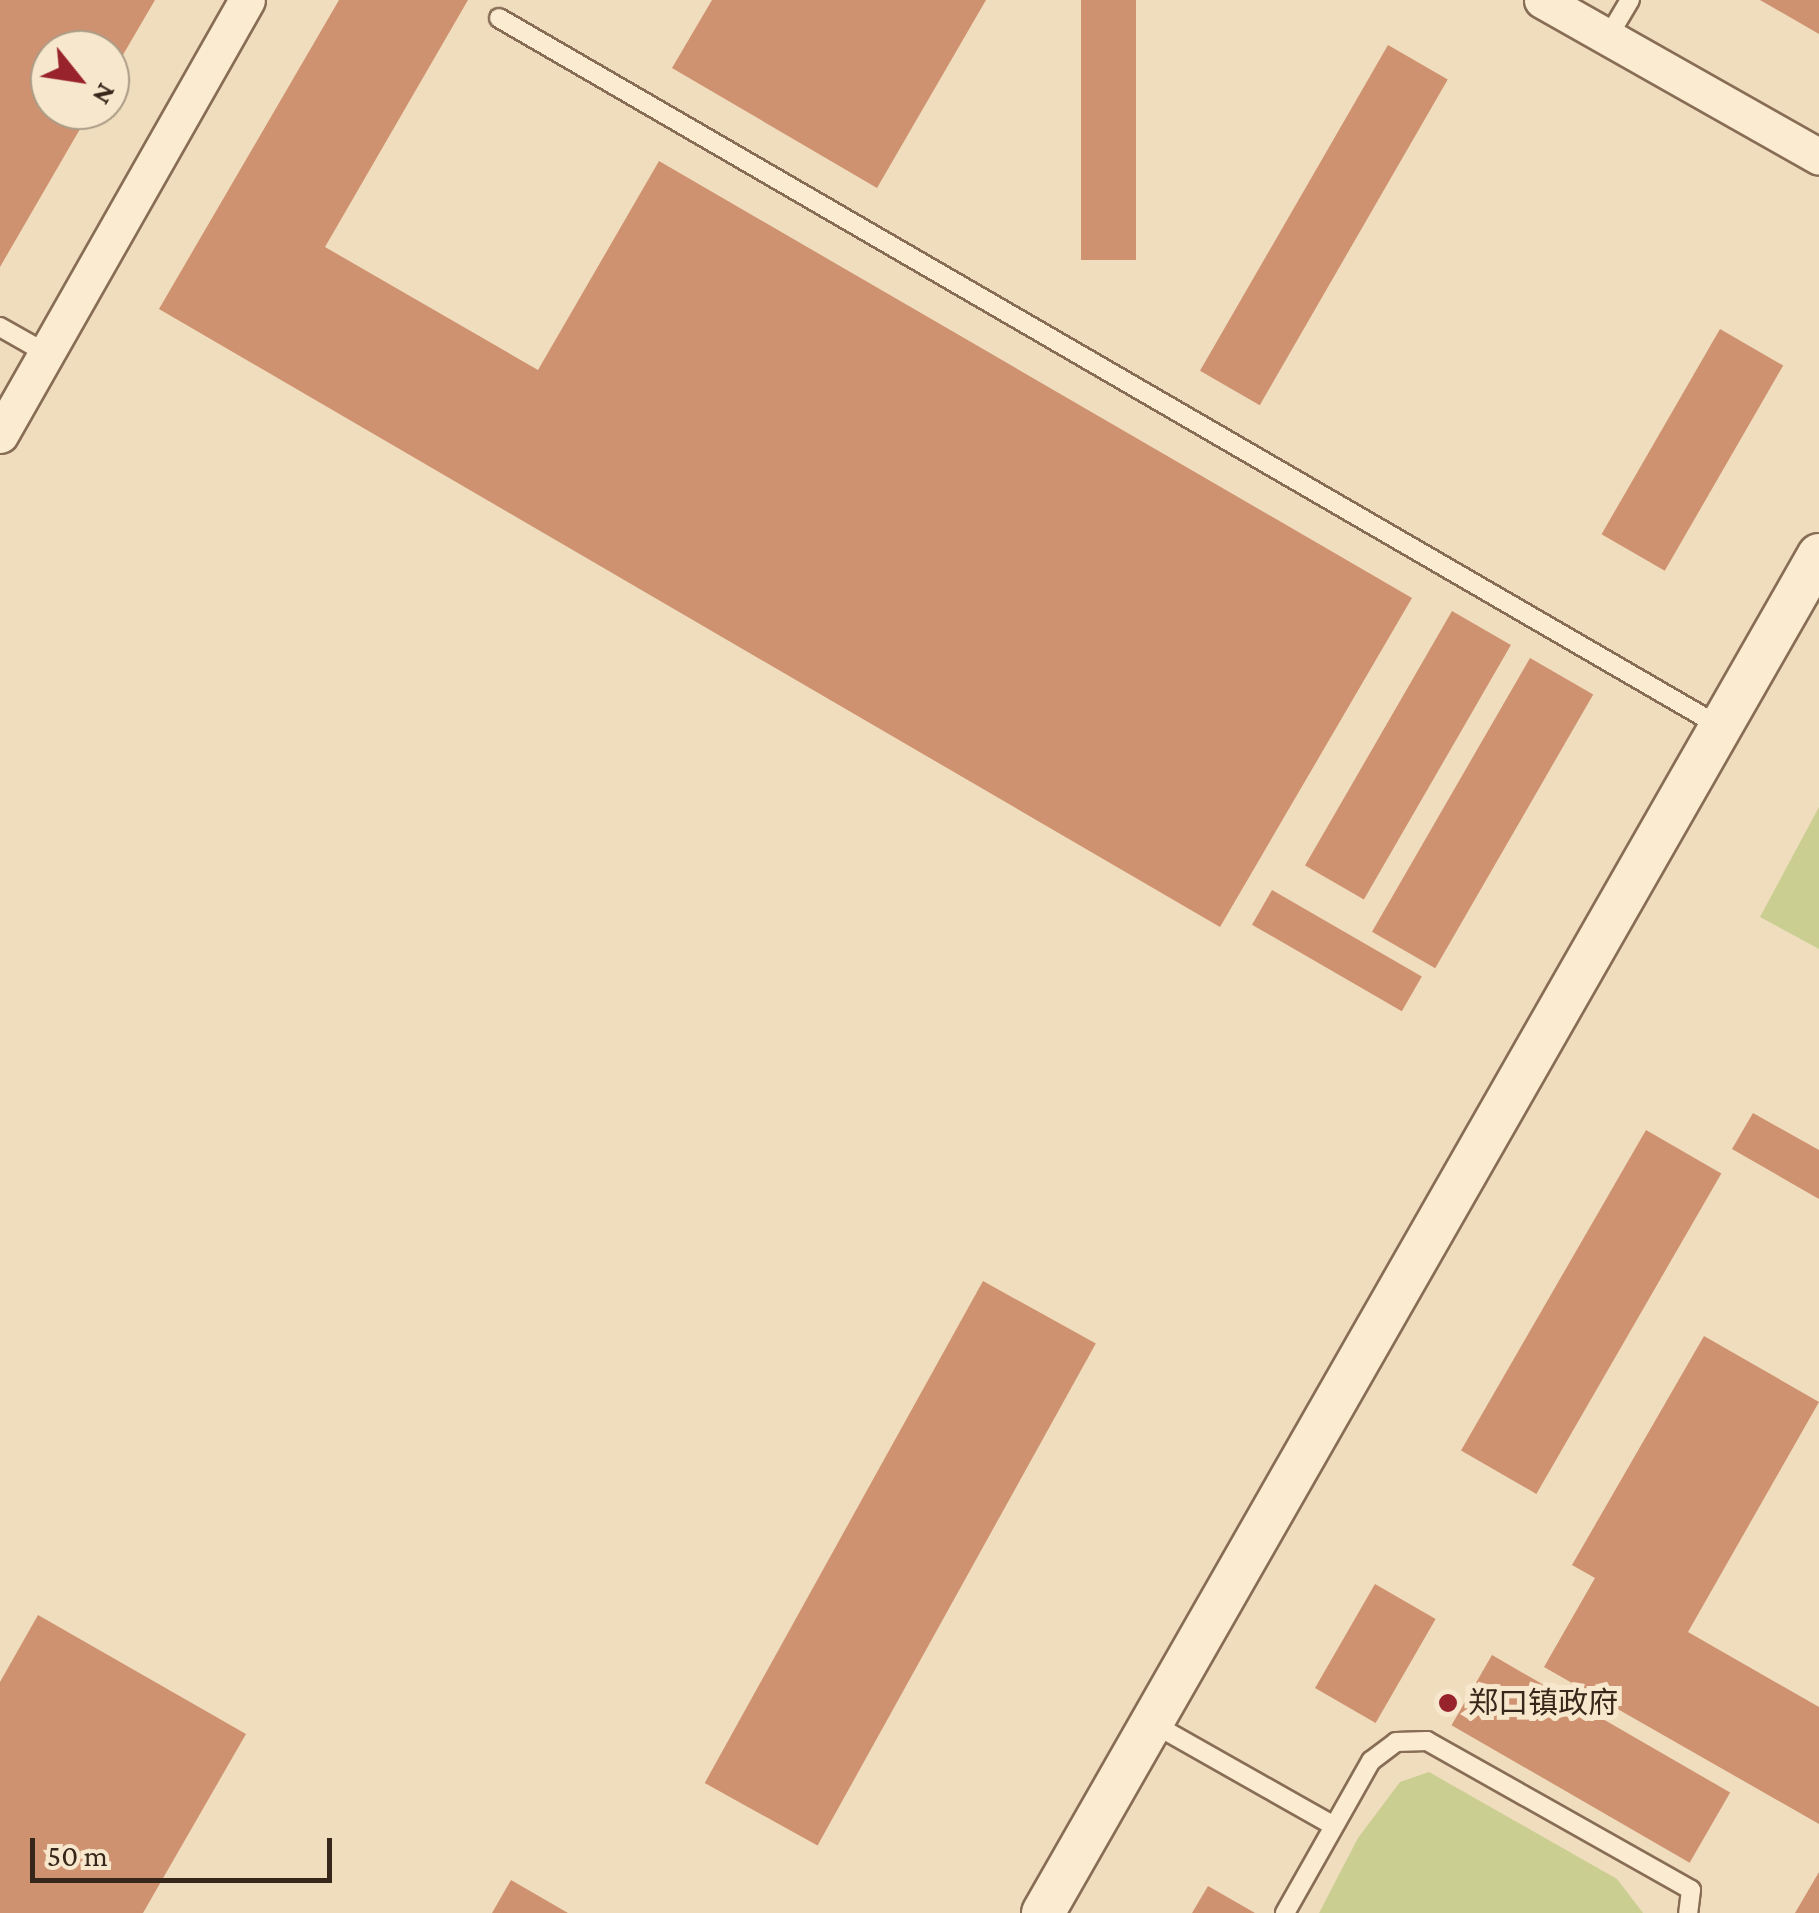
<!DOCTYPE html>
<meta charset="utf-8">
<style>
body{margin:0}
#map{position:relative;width:1819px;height:1913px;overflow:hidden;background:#efddbd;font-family:"Crimson Pro","Noto Sans SC",serif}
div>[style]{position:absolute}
.green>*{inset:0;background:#cace91}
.building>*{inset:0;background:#cf9271;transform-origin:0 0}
.roads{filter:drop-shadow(2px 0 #886d56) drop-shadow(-2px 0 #886d56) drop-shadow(0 2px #886d56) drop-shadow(0 -2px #886d56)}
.service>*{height:18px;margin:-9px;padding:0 9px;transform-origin:9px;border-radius:9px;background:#faebd1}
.minor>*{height:35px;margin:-17.5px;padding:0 17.5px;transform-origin:17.5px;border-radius:17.5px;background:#faebd1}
.tertiary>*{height:42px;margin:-21px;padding:0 21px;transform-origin:21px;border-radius:21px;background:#faebd1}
.dots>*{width:28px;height:28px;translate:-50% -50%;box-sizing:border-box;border:5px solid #f7e8cd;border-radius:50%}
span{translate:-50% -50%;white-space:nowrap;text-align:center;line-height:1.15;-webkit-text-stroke:10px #f7e8cd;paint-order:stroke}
.poi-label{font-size:30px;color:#37271b}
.left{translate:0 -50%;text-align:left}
.north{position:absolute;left:30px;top:30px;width:100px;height:100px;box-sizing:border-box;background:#f7e8cd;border:2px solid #aa9b86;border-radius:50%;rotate:120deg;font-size:28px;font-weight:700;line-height:40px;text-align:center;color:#37271b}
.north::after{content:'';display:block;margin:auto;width:35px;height:45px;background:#99232c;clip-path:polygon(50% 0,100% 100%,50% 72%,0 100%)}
.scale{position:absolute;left:30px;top:1838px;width:302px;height:45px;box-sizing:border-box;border:5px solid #37271b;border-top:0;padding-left:12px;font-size:30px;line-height:35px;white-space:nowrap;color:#37271b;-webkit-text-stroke:8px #f7e8cd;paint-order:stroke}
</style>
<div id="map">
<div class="green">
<div style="clip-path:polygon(1819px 807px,1819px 949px,1760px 917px)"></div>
<div style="clip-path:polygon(1429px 1772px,1617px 1879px,1643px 1913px,1319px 1913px,1358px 1838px,1400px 1782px)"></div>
</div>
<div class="building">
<div style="clip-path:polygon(0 0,155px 0,110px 77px,110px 50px,50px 50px,50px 110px,91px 110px,0 267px)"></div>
<div style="clip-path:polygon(339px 0,468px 0,325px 247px,538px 370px,659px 161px,1412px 598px,1220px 927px,159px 309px)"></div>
<div style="clip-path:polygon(712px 0,986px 0,877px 188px,672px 68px)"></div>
<div style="left:1081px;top:0;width:55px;height:260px"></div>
<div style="clip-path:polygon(1760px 0,1819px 0,1819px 34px)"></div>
<div style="left:1388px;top:45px;width:69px;height:376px;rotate:30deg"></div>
<div style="left:1720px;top:329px;width:73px;height:237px;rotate:30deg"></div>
<div style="left:1452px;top:611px;width:68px;height:294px;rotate:30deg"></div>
<div style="left:1530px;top:658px;width:73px;height:316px;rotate:30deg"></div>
<div style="left:1272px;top:890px;width:173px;height:40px;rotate:30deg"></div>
<div style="clip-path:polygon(1753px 1113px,1819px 1150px,1819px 1199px,1732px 1149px)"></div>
<div style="left:1646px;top:1130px;width:87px;height:370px;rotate:30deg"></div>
<div style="left:983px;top:1281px;width:129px;height:574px;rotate:29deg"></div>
<div style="clip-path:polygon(1704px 1336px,1819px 1402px,1688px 1632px,1819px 1707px,1819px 1824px,1544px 1667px,1595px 1578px,1572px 1565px)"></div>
<div style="left:1375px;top:1584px;width:70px;height:120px;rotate:30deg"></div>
<div style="clip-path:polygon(38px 1615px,246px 1734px,143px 1913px,0 1913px,0 1682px)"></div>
<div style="left:1492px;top:1655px;width:275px;height:81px;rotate:30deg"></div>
<div style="clip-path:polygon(1819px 1872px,1819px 1913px,1795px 1913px)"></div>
<div style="clip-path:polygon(511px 1880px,568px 1913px,492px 1913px)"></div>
<div style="clip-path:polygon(1208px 1886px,1255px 1913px,1192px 1913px)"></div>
</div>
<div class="roads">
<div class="service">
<div style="left:499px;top:18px;width:1413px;rotate:30.12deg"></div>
<div style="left:1608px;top:37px;width:43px;rotate:-59.3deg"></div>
<div style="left:0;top:327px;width:53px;rotate:29.5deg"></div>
<div style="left:1152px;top:1723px;width:207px;rotate:29.5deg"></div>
<div style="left:1285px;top:1913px;width:175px;rotate:-60.5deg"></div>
<div style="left:1371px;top:1761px;width:31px;rotate:-37deg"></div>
<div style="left:1396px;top:1742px;width:31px;rotate:-2deg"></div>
<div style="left:1427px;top:1741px;width:303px;rotate:29.4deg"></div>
<div style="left:1691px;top:1890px;width:23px;rotate:97deg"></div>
</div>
<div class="minor">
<div style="left:1542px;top:0;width:318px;rotate:29.5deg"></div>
<div style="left:0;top:435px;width:500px;rotate:-60.41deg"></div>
</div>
<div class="tertiary">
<div style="left:1043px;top:1913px;width:1564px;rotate:-60.26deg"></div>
</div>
</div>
<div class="dots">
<div style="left:1448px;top:1703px;background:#99232c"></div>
</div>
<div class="poi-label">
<span class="left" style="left:1468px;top:1703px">郑口镇政府</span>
</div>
<div class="north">N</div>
<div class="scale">50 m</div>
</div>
